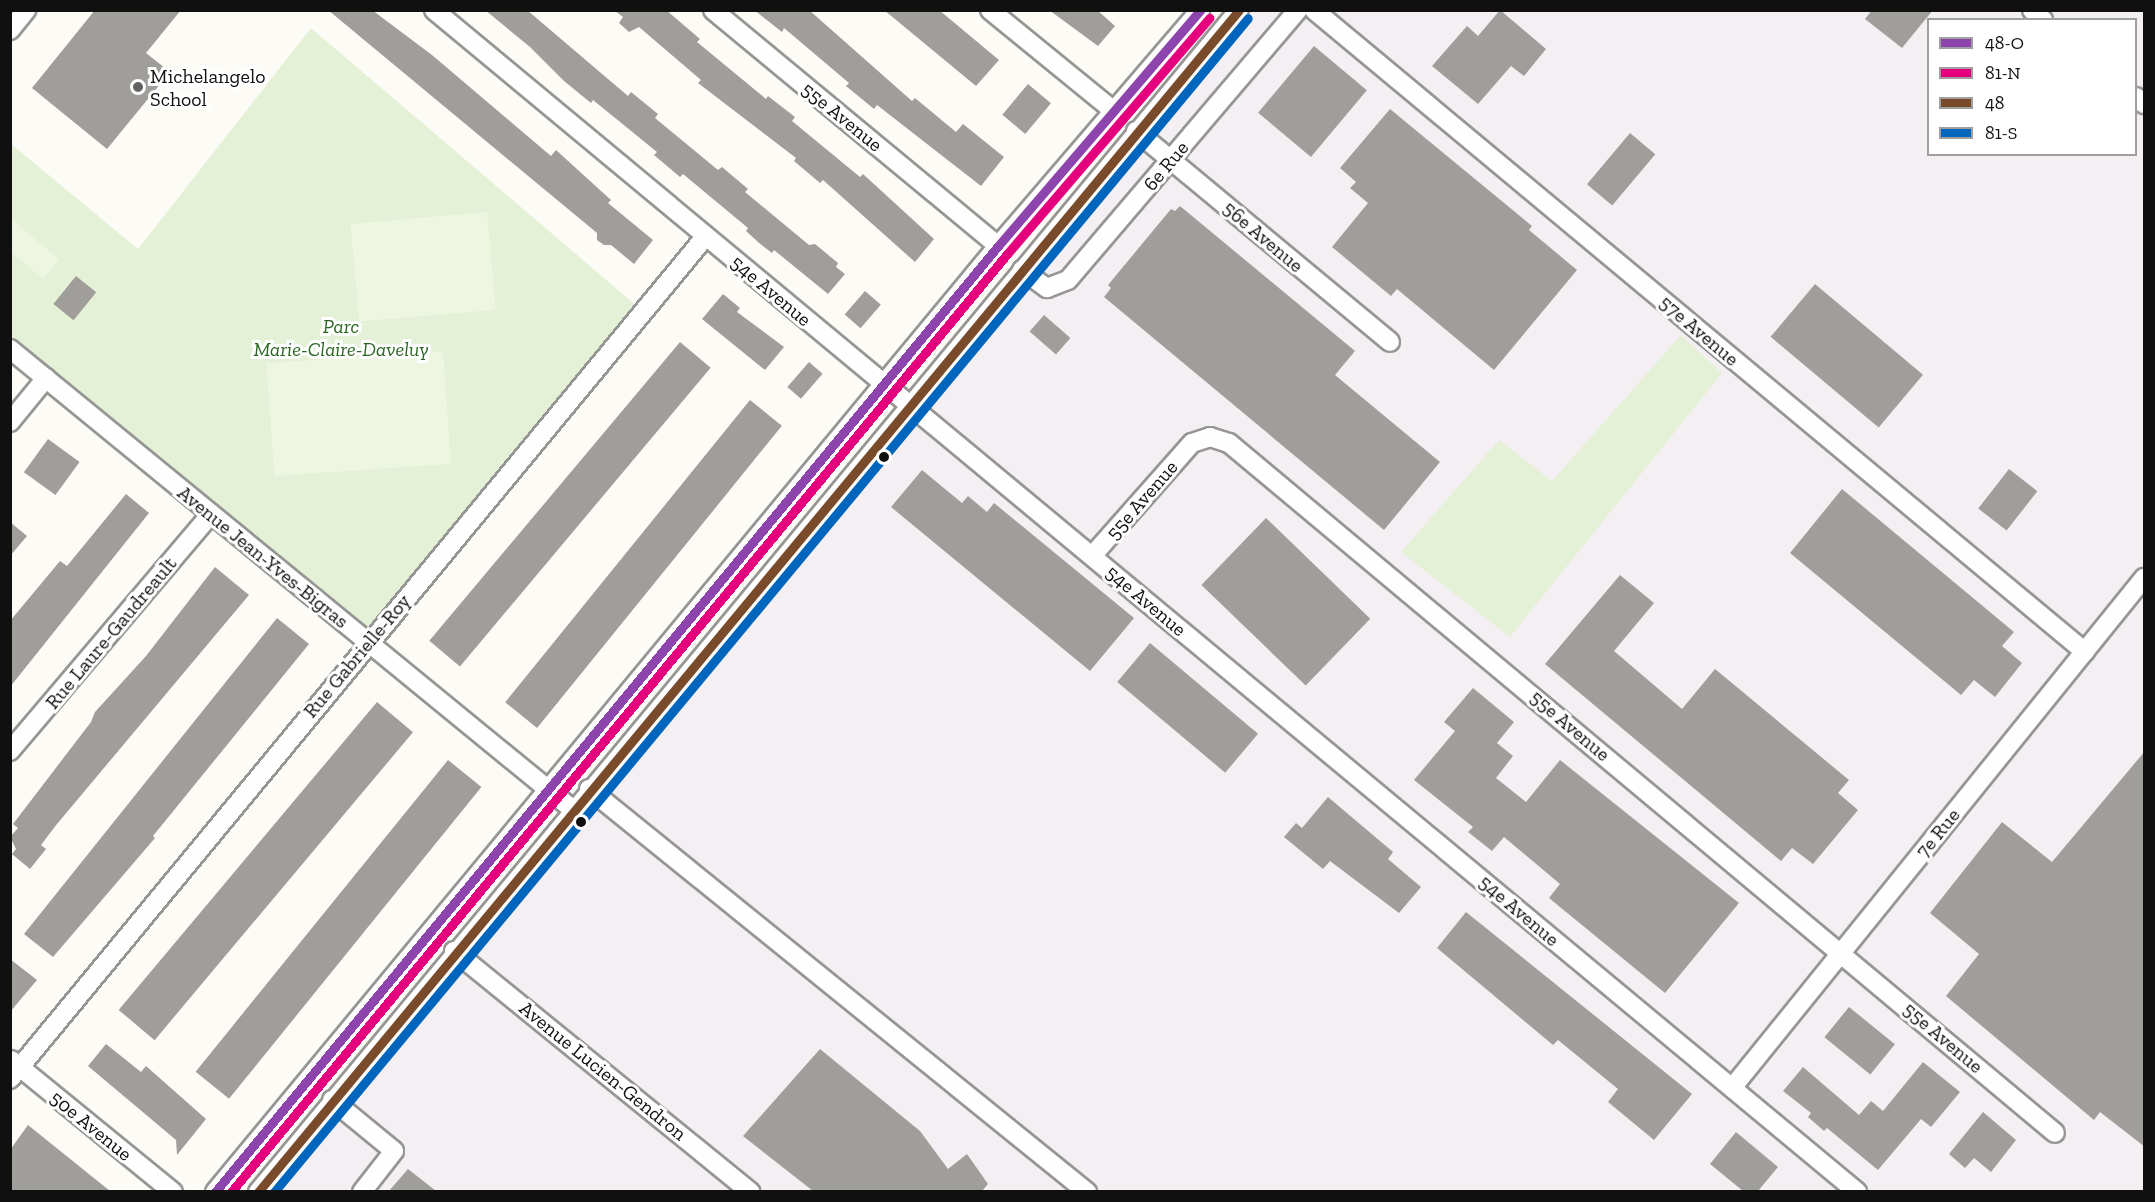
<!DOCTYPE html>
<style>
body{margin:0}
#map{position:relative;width:2155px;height:1202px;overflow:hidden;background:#fcfbf6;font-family:"Zilla Slab",serif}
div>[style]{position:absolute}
.industrial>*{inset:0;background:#f4eff2}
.green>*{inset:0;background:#e4f1d7}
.pitch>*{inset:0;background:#eef5e1;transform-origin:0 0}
.building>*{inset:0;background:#a09e9b;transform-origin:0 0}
.roads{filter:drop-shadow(2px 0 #969694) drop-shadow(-2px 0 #969694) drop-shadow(0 2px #969694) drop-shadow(0 -2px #969694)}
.minor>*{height:18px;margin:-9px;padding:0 9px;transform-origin:9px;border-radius:9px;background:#fffefe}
.bus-1>*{height:9px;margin:-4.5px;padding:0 4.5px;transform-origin:4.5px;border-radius:4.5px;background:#8e44ad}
.bus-2>*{height:9px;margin:-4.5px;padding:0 4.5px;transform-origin:4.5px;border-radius:4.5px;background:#e5007d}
.bus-3>*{height:9px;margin:-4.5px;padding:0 4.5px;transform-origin:4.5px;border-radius:4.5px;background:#7a4b2a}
.bus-4>*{height:9px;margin:-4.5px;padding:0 4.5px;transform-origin:4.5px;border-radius:4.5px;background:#0065bd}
.dots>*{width:16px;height:16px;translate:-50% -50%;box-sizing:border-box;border:3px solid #fff;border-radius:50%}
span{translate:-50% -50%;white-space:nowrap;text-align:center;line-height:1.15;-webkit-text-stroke:6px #fff;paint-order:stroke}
.poi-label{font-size:20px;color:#101010}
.left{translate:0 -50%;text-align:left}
.street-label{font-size:20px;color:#101010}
.park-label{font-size:20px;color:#2b6622;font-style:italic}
.frame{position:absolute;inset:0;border:12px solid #101010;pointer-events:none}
.legend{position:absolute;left:1927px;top:18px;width:210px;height:138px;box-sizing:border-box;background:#fff;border:2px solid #9f9f9f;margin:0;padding:8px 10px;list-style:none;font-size:18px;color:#101010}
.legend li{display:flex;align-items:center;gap:12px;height:30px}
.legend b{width:30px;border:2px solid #9f9f9f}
</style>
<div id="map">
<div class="industrial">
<div style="clip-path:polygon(evenodd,1239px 11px,2144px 11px,2144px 1191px,275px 1192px,572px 809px,1239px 11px,1928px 20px,2136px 20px,2136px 154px,1928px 154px,1928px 20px)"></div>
</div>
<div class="green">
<div style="clip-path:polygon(311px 28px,645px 313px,368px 642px,11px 348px,10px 143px,138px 249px)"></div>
<div style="clip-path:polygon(1681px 335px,1722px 373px,1510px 637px,1401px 552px,1499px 440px,1552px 481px)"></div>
</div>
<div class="pitch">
<div style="left:487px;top:212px;width:98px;height:137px;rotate:85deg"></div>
<div style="clip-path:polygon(11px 219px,59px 259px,43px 279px,11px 252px)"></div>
<div style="left:443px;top:351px;width:113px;height:177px;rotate:86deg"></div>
</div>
<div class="building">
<div style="clip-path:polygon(95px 10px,181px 10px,146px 53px,170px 72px,107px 149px,32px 88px)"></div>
<div style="clip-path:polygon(328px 10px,372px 10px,432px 55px,551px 156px,556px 150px,611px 200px,608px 203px,653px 240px,634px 264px,611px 245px,604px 245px,597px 240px,597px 233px)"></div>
<div style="clip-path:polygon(485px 10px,527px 10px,628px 96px,631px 92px,658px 114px,655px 118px,718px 170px,722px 167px,748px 189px,745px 192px,809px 245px,815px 244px,838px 263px,836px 267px,845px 274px,828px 294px,774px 250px,772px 253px,758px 242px,746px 231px,748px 228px,683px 174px,680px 177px,654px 155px,657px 152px,593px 100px,591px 103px,564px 81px,530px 47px)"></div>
<div style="clip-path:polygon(614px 10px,666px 10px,700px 39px,697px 42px,766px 99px,768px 96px,795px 117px,792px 121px,860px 177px,863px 174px,934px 239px,915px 262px,823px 180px,820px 183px,794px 161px,796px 158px,698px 83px,701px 80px,639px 27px,629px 32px,619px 23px,623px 17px)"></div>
<div style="clip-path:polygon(754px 10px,809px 10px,912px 101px,915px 98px,956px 132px,963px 124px,1004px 157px,981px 186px,877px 105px,874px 109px,846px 86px,849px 83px,784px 28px,782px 32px)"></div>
<div style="clip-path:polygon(884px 10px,939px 10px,999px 60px,976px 86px)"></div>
<div style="clip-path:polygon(1049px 10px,1097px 10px,1115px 26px,1098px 46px)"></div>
<div style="clip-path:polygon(1500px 10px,1546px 49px,1524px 76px,1511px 66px,1478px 104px,1432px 66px,1467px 26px,1478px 36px)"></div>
<div style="clip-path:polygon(1872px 10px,1933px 10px,1902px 48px,1865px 19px)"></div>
<div style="left:1314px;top:46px;width:69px;height:87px;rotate:40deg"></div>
<div style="left:1028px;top:84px;width:30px;height:40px;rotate:40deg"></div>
<div style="clip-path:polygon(1390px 109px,1532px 226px,1529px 230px,1577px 270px,1494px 370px,1397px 289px,1391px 296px,1332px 247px,1368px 203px,1350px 188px,1356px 182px,1340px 168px)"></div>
<div style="left:1630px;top:133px;width:33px;height:67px;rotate:40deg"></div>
<div style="clip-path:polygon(1180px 206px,1355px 351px,1335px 375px,1440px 462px,1384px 530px,1104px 297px,1111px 288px,1108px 285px,1171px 209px,1175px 211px)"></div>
<div style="left:76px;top:276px;width:26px;height:36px;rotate:39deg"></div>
<div style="left:1815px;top:284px;width:141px;height:69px;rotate:40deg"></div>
<div style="left:865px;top:291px;width:21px;height:31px;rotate:41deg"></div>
<div style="clip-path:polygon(723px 294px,740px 308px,737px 312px,784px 347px,765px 370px,702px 319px)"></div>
<div style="left:1044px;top:315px;width:35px;height:22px;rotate:41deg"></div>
<div style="left:680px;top:342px;width:40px;height:390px;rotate:40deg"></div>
<div style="left:809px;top:362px;width:18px;height:33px;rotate:41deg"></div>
<div style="left:750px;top:400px;width:41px;height:389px;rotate:39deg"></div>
<div style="left:48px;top:439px;width:39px;height:41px;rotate:36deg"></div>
<div style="left:2009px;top:469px;width:36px;height:50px;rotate:38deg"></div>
<div style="clip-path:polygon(922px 470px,962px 503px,968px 496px,987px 512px,994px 503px,1134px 618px,1090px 671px,891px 507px)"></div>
<div style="clip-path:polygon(1842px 489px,2014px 632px,2002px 646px,2022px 663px,1995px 697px,1974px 680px,1961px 695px,1790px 553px)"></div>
<div style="clip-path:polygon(126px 494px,149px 513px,10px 687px,10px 621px,60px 561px,67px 566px)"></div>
<div style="left:1266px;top:518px;width:145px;height:93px;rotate:44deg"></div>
<div style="clip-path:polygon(10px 522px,27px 536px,10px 556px)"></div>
<div style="clip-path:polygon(215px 567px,249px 595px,57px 824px,41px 845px,46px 849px,30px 869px,12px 854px,16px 849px,10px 837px,18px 828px,13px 824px,91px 722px,95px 712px,146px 656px)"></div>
<div style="clip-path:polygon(1620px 575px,1654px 603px,1614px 651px,1682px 709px,1715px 669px,1849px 780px,1838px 793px,1858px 810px,1813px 864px,1792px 848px,1781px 861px,1545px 664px)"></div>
<div style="clip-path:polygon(277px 618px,309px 644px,153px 836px,155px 838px,53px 957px,24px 934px)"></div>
<div style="left:1150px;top:643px;width:141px;height:51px;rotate:40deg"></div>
<div style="clip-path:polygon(1473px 688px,1514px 722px,1497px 743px,1513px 756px,1496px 778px,1526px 802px,1560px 760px,1739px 903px,1665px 993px,1549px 898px,1560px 884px,1504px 837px,1492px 851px,1468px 832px,1473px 827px,1414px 780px,1455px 731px,1444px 722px)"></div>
<div style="left:377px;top:702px;width:47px;height:402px;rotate:40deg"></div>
<div style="clip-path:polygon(2145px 751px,2145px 1147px,2100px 1112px,2094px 1120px,1946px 996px,1979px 954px,1930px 913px,2002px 822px,2052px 862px)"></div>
<div style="left:448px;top:760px;width:43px;height:401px;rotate:39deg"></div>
<div style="clip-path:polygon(1328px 797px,1393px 852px,1388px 859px,1421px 887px,1399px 913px,1330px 861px,1323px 869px,1284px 837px,1296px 823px,1302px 828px)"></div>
<div style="clip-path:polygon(1466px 912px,1692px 1094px,1654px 1140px,1608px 1102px,1618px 1089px,1558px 1040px,1553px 1045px,1437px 948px)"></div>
<div style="clip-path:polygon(10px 959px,37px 980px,10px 1012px)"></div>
<div style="left:1849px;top:1007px;width:59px;height:39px;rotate:39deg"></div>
<div style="clip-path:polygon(106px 1044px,141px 1072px,146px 1066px,206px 1119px,177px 1155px,176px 1140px,88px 1066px)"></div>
<div style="clip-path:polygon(820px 1049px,920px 1131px,948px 1169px,967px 1154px,988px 1184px,982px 1191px,813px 1191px,743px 1136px)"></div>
<div style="clip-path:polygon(1923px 1062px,1960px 1092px,1931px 1127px,1921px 1119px,1878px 1170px,1827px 1128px,1824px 1131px,1808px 1117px,1811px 1113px,1783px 1091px,1803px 1067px,1859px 1115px,1871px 1101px,1883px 1111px)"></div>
<div style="clip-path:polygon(1983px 1112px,2016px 1140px,1991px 1172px,1974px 1158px,1965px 1168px,1949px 1154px)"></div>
<div style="clip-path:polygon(28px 1125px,110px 1191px,10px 1191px,10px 1150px)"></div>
<div style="clip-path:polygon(1736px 1132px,1778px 1167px,1758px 1191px,1743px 1191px,1710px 1164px)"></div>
<div style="clip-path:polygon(408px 1169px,436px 1191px,389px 1191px)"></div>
</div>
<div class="roads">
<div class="minor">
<div style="left:434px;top:10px;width:1850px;rotate:39.71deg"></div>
<div style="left:713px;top:10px;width:370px;rotate:39.6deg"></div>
<div style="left:990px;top:10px;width:161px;rotate:39.2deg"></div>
<div style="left:1314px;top:10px;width:1003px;rotate:39.78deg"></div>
<div style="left:2032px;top:10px;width:15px;rotate:42deg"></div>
<div style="left:10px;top:30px;width:26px;rotate:-51deg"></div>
<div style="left:2136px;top:97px;width:11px;rotate:41deg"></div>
<div style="left:1136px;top:131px;width:330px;rotate:39.7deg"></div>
<div style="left:1022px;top:270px;width:31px;rotate:36deg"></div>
<div style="left:1047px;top:288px;width:22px;rotate:-21deg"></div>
<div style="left:1068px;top:280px;width:355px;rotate:-49.6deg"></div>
<div style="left:10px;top:349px;width:726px;rotate:39.3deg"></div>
<div style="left:10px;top:422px;width:57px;rotate:-50.7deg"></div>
<div style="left:1092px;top:556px;width:151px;rotate:-48.5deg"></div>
<div style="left:1192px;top:443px;width:19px;rotate:-18deg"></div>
<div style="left:1210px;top:437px;width:20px;rotate:18deg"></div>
<div style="left:1229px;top:443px;width:1076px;rotate:39.87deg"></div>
<div style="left:10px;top:751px;width:311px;rotate:-49.7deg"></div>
<div style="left:589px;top:789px;width:641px;rotate:38.98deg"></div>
<div style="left:454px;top:951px;width:382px;rotate:39.1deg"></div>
<div style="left:11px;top:1060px;width:209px;rotate:39.2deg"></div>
<div style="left:10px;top:1079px;width:1093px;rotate:-50.46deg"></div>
<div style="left:1732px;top:1088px;width:656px;rotate:-51.07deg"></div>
<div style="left:332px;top:1100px;width:80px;rotate:39.4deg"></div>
<div style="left:394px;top:1151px;width:52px;rotate:128deg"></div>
<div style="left:215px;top:1192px;width:1228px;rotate:-50.39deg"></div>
<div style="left:998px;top:246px;width:311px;rotate:-49.4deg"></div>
<div style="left:258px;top:1192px;width:1536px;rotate:-50.31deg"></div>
</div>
</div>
<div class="bus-1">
<div style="left:215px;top:1192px;width:1228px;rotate:-50.39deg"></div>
<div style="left:998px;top:246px;width:311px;rotate:-49.4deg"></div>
</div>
<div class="bus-2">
<div style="left:231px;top:1192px;width:1217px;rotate:-50.4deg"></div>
<div style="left:1007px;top:254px;width:311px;rotate:-49.4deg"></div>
</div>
<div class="bus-3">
<div style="left:258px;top:1192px;width:1536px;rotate:-50.31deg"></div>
</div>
<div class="bus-4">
<div style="left:274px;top:1192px;width:1525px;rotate:-50.32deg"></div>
</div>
<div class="dots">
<div style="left:138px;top:87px;background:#636260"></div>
<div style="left:884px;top:457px;background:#101010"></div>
<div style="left:581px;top:822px;background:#101010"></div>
</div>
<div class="poi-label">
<span class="left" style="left:150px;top:88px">Michelangelo<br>School</span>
</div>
<div class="street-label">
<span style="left:842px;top:117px;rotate:39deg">55e Avenue</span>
<span style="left:1166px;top:166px;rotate:-50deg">6e Rue</span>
<span style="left:1263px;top:237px;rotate:40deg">56e Avenue</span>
<span style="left:771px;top:291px;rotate:40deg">54e Avenue</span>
<span style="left:1699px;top:331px;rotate:40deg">57e Avenue</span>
<span style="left:1142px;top:500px;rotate:-49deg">55e Avenue</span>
<span style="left:263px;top:557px;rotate:39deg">Avenue Jean-Yves-Bigras</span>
<span style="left:1146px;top:601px;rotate:40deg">54e Avenue</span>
<span style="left:111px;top:633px;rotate:-50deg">Rue Laure-Gaudreault</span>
<span style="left:357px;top:656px;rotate:-50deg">Rue Gabrielle-Roy</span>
<span style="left:1570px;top:726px;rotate:40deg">55e Avenue</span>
<span style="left:1938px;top:833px;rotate:-51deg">7e Rue</span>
<span style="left:1519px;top:911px;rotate:40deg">54e Avenue</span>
<span style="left:1943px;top:1038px;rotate:40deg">55e Avenue</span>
<span style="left:603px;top:1071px;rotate:39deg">Avenue Lucien-Gendron</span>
<span style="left:91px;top:1126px;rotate:39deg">50e Avenue</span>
</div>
<div class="park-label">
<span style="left:341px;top:338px">Parc<br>Marie-Claire-Daveluy</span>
</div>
<div class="frame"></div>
<ul class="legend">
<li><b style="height:8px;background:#8e44ad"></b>48-O</li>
<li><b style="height:8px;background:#e5007d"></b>81-N</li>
<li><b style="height:8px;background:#7a4b2a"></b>48</li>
<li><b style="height:8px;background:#0065bd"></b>81-S</li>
</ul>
</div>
